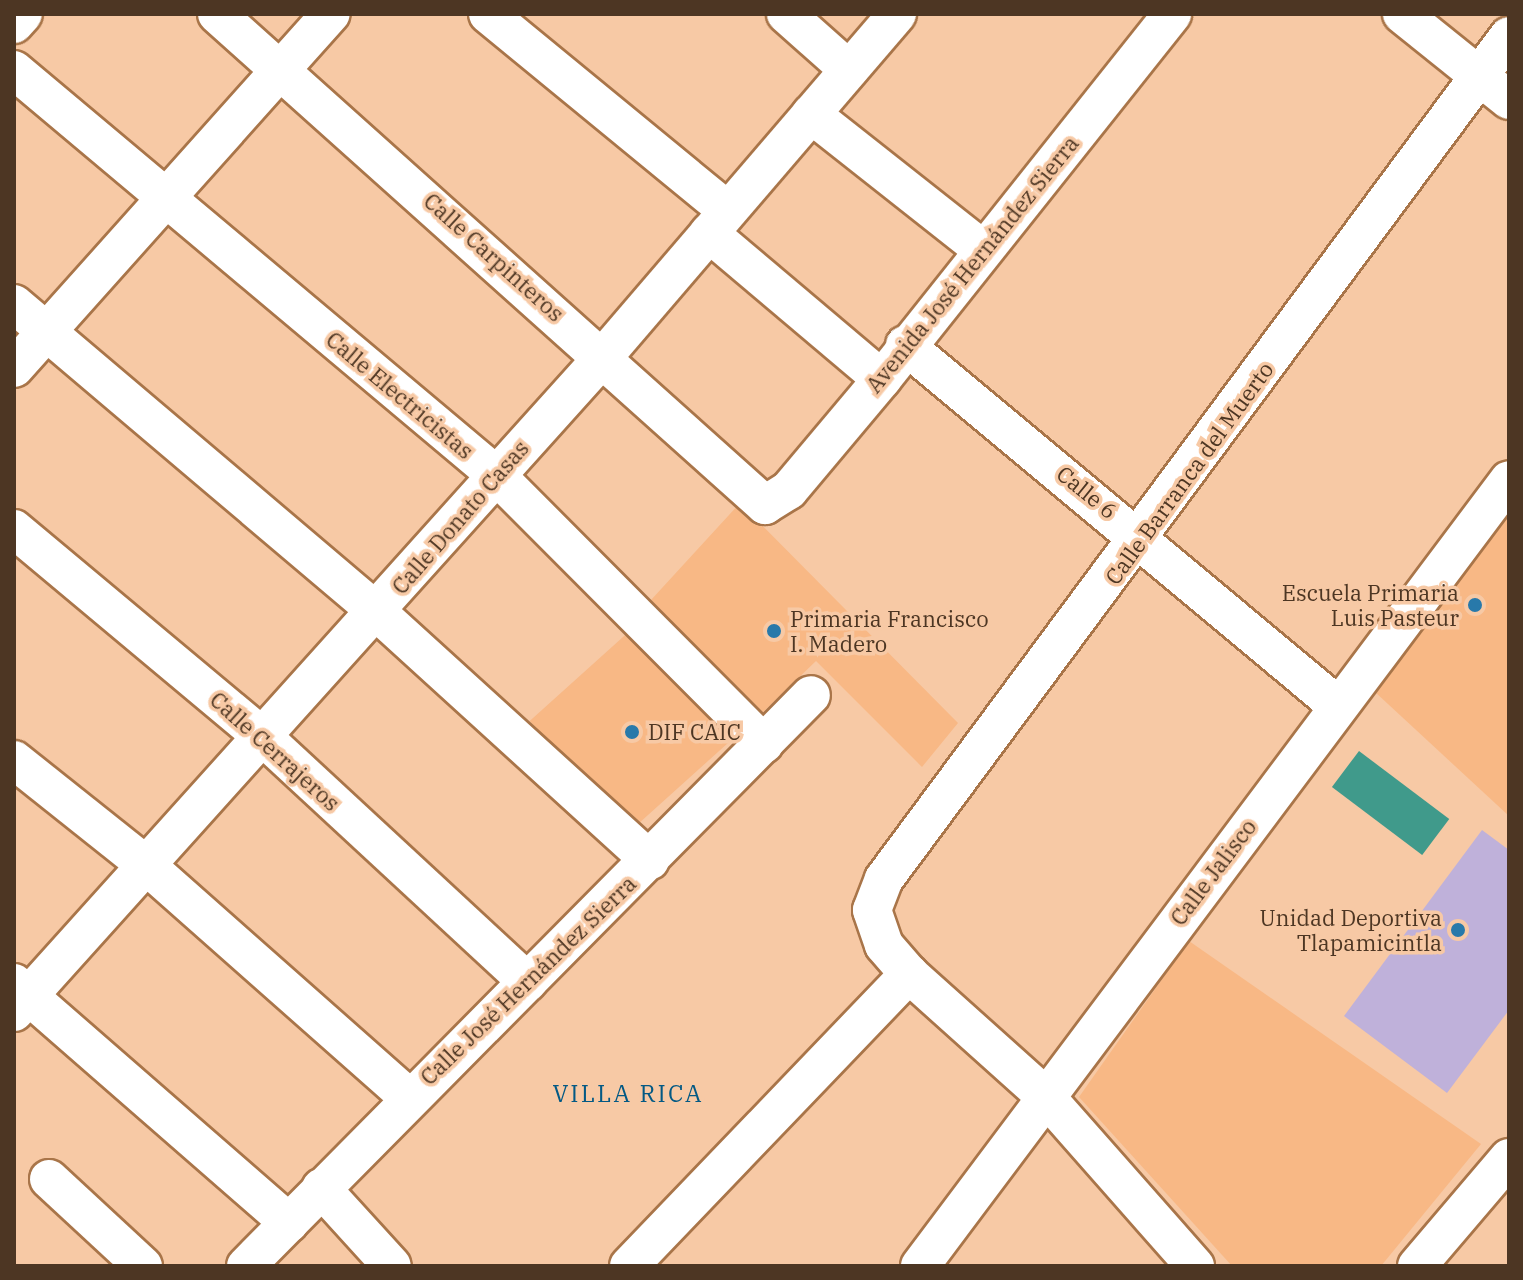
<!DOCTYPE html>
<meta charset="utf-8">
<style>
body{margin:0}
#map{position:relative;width:1523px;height:1280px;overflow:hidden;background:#f7c9a5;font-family:"IBM Plex Serif",serif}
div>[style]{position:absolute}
.built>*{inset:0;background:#f8b885;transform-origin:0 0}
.green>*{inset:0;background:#bfb1da}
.water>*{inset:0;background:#409a8b;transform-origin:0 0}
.roads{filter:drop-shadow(2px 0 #a97549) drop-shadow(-2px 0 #a97549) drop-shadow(0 2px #a97549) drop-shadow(0 -2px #a97549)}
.minor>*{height:38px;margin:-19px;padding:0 19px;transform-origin:19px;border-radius:19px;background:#fff}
.dots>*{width:22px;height:22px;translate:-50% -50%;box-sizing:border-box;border:4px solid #f7c9a5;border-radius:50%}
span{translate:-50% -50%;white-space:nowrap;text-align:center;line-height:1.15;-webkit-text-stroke:7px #f7c9a5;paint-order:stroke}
.street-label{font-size:22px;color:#4d3623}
.poi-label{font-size:22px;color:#4d3623}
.right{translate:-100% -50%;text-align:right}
.left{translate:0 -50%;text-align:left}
.neighbourhood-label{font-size:24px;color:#035984;letter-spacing:2px}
.frame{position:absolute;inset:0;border:16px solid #4d3623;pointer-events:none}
</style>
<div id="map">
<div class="built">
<div style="clip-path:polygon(740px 503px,958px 723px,922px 767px,816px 661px,762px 713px,651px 600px)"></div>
<div style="clip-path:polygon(1508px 517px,1509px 518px,1509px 816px,1375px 692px)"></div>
<div style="left:633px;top:628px;width:149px;height:139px;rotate:48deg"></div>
<div style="clip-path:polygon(1189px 941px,1481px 1144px,1381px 1266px,1232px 1266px,1079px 1097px)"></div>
</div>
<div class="green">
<div style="clip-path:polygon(1482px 830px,1509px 850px,1509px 1010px,1447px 1093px,1344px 1016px)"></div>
</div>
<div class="water">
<div style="left:1359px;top:751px;width:113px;height:45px;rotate:37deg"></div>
</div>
<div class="roads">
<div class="minor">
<div style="left:217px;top:14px;width:736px;rotate:41.86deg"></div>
<div style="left:765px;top:505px;width:28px;rotate:-32deg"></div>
<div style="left:789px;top:490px;width:145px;rotate:-50deg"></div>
<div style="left:882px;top:379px;width:466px;rotate:-51.5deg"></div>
<div style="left:488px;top:14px;width:310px;rotate:39.4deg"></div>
<div style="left:786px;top:14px;width:84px;rotate:41.6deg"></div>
<div style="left:1402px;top:14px;width:137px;rotate:38.8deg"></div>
<div style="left:14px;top:24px;width:13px;rotate:-48deg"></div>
<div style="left:14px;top:70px;width:628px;rotate:40.03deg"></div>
<div style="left:495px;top:474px;width:381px;rotate:45.1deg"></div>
<div style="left:811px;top:114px;width:219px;rotate:38.3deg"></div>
<div style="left:709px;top:233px;width:226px;rotate:40.2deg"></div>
<div style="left:14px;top:304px;width:476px;rotate:40.3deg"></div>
<div style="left:377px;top:612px;width:369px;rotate:42.3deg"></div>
<div style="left:905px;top:345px;width:564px;rotate:39.82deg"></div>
<div style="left:14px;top:368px;width:475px;rotate:-48.2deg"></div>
<div style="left:14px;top:529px;width:323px;rotate:39.9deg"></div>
<div style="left:262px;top:736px;width:362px;rotate:42.8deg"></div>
<div style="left:14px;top:760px;width:169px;rotate:38.5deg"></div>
<div style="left:146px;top:865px;width:350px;rotate:41.5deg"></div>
<div style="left:14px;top:983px;width:365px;rotate:41.1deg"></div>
<div style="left:14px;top:1012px;width:882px;rotate:-48.03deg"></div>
<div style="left:604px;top:356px;width:450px;rotate:-49.4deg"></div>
<div style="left:49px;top:1179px;width:128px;rotate:42.8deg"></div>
<div style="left:321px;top:1188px;width:105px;rotate:47.7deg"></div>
<div style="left:246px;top:1266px;width:803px;rotate:-45.3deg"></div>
<div style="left:629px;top:1266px;width:405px;rotate:-46.2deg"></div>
<div style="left:920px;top:1266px;width:982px;rotate:-53.15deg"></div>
<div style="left:1195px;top:1266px;width:227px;rotate:-131.4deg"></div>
<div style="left:1045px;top:1096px;width:183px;rotate:-138.1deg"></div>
<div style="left:909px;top:974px;width:38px;rotate:-131deg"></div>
<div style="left:884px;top:945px;width:37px;rotate:-109deg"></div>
<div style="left:872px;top:910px;width:33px;rotate:-69deg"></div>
<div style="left:884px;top:879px;width:1049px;rotate:-53.45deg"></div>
<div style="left:1417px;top:1266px;width:142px;rotate:-49.6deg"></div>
</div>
</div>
<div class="dots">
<div style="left:1475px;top:605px;background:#2879aa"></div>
<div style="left:774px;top:631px;background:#2879aa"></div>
<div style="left:632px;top:732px;background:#2879aa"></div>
<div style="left:1458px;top:930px;background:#2879aa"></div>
</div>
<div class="street-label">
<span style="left:494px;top:257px;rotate:42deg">Calle Carpinteros</span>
<span style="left:972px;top:264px;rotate:-51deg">Avenida José Hernández Sierra</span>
<span style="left:400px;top:395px;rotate:40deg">Calle Electricistas</span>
<span style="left:1189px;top:473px;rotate:-54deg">Calle Barranca del Muerto</span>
<span style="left:1087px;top:492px;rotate:39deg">Calle 6</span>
<span style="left:460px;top:517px;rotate:-49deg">Calle Donato Casas</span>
<span style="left:275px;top:751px;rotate:42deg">Calle Cerrajeros</span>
<span style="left:1213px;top:872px;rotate:-53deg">Calle Jalisco</span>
<span style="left:528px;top:980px;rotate:-44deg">Calle José Hernández Sierra</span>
</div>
<div class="poi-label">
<span class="right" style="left:1459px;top:605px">Escuela Primaria<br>Luis Pasteur</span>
<span class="left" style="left:790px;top:631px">Primaria Francisco<br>I. Madero</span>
<span class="left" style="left:648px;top:732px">DIF CAIC</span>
<span class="right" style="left:1442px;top:930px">Unidad Deportiva<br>Tlapamicintla</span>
</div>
<div class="neighbourhood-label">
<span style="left:628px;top:1094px">VILLA RICA</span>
</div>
<div class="frame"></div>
</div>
